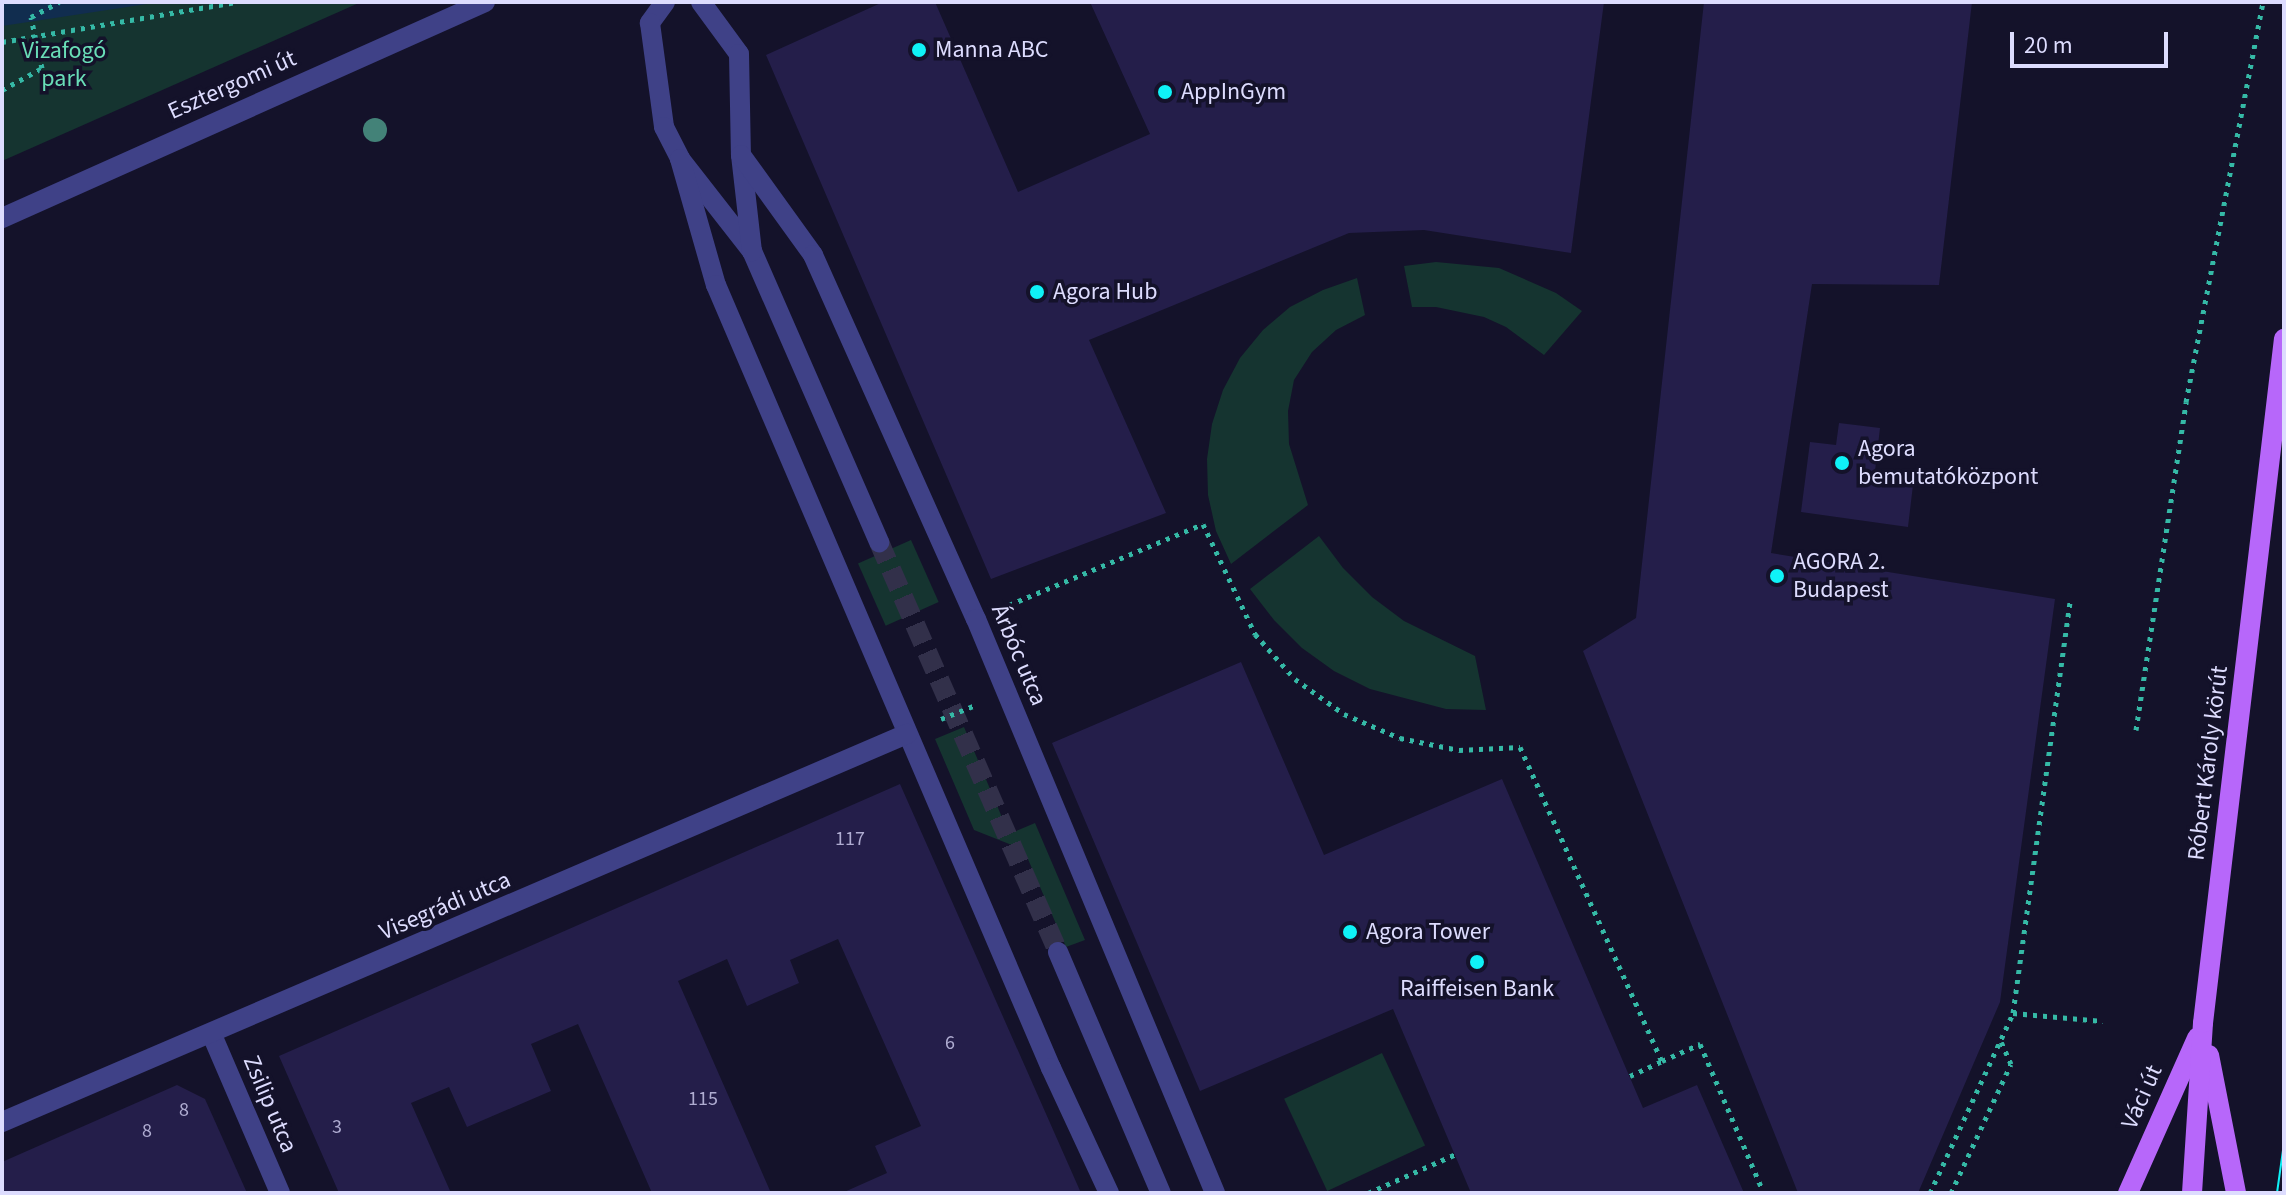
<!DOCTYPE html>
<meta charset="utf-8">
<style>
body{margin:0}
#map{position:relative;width:2286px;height:1195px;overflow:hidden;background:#14122a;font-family:"Source Sans 3",sans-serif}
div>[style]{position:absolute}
.green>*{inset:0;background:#153430;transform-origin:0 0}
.water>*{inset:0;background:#112d4f}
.building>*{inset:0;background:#241e4a}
.minor-tunnel>*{height:20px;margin-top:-10px;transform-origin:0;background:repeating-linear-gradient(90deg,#32304a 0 20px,transparent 0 30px)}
.path>*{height:5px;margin-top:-2.5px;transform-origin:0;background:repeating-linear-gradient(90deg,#35b9a6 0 4px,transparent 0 10px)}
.minor>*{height:20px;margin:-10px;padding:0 10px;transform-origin:10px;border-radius:10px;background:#3f4187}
.major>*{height:20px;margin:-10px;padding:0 10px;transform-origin:10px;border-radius:10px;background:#b767fa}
.tram>*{height:2px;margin:-1px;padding:0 1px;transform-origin:1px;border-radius:1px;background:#0ff2f7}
.trees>*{width:24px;height:24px;margin:-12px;border-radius:50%;background:#438278}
.dots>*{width:22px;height:22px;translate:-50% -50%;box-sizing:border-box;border:4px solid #14122a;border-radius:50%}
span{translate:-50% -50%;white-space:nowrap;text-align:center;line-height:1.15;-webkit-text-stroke:7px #14122a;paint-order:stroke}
.number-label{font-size:20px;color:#afacd1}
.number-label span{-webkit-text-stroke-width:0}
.poi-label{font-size:24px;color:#dddcfe}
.left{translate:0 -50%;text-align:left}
.park-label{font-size:24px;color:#69ddb7}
.street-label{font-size:24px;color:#dddcfe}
.frame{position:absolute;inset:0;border:4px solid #dddcfe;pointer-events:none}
.scale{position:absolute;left:2010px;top:32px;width:158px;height:36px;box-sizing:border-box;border:4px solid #dddcfe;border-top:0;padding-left:10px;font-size:24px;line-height:28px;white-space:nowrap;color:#dddcfe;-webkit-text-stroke:6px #14122a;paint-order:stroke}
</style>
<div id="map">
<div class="green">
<div style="clip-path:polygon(2px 2px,361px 2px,2px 161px)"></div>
<div style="clip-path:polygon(1436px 262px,1499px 268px,1556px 293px,1582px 311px,1544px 355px,1506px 327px,1484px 317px,1436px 307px,1412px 307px,1404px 266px)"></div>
<div style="clip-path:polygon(1357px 278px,1365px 315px,1336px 330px,1312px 352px,1294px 380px,1288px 411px,1289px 444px,1308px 505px,1231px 564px,1216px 531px,1208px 495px,1207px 459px,1212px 424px,1223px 390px,1240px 358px,1263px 330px,1290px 307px,1323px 290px)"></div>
<div style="clip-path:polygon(1319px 536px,1343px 568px,1372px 597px,1404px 621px,1475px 656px,1486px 710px,1446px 709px,1370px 689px,1334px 671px,1302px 648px,1274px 620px,1250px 589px)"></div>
<div style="left:911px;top:540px;width:68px;height:58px;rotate:66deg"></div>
<div style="clip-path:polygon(964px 727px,1009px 834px,1035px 823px,1085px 940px,1066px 947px,1024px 850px,974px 830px,935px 739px)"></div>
<div style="left:1382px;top:1053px;width:102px;height:108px;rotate:65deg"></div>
</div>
<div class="water">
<div style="clip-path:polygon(2px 2px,160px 2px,2px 26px)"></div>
</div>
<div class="building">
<div style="clip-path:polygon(883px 2px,935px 2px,1018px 192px,1150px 134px,1090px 2px,1604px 2px,1571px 253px,1424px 230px,1349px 233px,1089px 340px,1166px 513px,991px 579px,766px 55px)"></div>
<div style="clip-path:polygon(1704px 2px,1972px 2px,1939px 285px,1812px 284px,1771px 553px,2055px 599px,2000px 1002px,1918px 1193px,1798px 1193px,1583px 651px,1636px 618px)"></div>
<div style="clip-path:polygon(1839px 423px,1880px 428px,1874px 480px,1913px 485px,1908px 527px,1801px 512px,1810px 442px,1836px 445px)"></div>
<div style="clip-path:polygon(1241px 662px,1324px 855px,1502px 779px,1643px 1108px,1697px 1085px,1744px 1193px,1471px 1193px,1393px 1009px,1200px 1091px,1052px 743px)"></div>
<div style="clip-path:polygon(900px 784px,1081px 1193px,842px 1193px,887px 1173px,875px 1146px,921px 1126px,838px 939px,790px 960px,799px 983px,747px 1006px,727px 959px,678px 981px,771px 1193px,652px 1193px,578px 1024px,531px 1044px,551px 1091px,467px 1127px,449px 1087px,411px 1103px,451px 1193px,339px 1193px,279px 1056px)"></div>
<div style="clip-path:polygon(177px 1085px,205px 1099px,247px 1193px,2px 1193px,2px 1162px)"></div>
</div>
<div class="minor-tunnel">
<div style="left:879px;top:542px;width:447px;rotate:66.4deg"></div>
</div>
<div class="path">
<div style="left:2px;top:42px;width:236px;rotate:-9.7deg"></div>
<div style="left:2px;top:90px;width:46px;rotate:-28.8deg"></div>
<div style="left:42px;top:68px;width:52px;rotate:-102.2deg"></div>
<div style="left:31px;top:17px;width:32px;rotate:-28deg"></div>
<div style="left:1009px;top:605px;width:210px;rotate:-22.7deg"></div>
<div style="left:1203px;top:524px;width:122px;rotate:64.7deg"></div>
<div style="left:1255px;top:634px;width:60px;rotate:48.4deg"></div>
<div style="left:1295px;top:679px;width:60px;rotate:35.5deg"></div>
<div style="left:1344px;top:714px;width:61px;rotate:23.2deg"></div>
<div style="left:1400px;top:738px;width:60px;rotate:11.5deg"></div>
<div style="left:1459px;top:750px;width:61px;rotate:-2.8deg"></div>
<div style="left:1520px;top:747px;width:345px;rotate:65.7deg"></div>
<div style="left:1662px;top:1061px;width:42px;rotate:-24.1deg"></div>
<div style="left:1700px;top:1044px;width:162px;rotate:66.8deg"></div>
<div style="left:941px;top:719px;width:35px;rotate:-22deg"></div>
<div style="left:2136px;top:730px;width:332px;rotate:-81.3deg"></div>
<div style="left:2186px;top:402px;width:407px;rotate:-79.1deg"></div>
<div style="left:2013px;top:1013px;width:90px;rotate:5.1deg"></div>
<div style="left:1630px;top:1076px;width:35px;rotate:-25deg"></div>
<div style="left:1368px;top:1193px;width:96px;rotate:-23.9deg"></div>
<div style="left:1930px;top:1193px;width:198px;rotate:-65.2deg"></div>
<div style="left:2013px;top:1013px;width:416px;rotate:-82.1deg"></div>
<div style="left:1951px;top:1193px;width:142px;rotate:-65.1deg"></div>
<div style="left:2011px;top:1064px;width:24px;rotate:-114deg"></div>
</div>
<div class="minor">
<div style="left:665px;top:2px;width:26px;rotate:126deg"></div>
<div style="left:650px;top:23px;width:105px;rotate:82.3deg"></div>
<div style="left:664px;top:127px;width:36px;rotate:63deg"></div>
<div style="left:680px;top:159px;width:117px;rotate:52deg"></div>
<div style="left:752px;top:251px;width:318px;rotate:66.4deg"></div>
<div style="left:701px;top:2px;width:64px;rotate:53.8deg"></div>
<div style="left:739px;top:54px;width:101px;rotate:88.9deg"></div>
<div style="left:741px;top:155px;width:97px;rotate:83.5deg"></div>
<div style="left:741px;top:155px;width:123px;rotate:54.2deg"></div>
<div style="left:813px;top:255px;width:399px;rotate:65.9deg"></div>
<div style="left:976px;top:619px;width:622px;rotate:67.39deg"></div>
<div style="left:680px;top:159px;width:131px;rotate:74.1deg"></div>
<div style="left:716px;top:285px;width:852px;rotate:66.84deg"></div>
<div style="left:1051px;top:1068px;width:138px;rotate:65.1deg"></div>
<div style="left:2px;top:218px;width:529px;rotate:-24.09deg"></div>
<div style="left:1058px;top:952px;width:262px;rotate:66.9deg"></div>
<div style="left:212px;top:1035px;width:172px;rotate:66.7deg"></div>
<div style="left:2px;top:1122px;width:985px;rotate:-23.21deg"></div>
</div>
<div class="major">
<div style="left:2209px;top:1055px;width:141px;rotate:78.9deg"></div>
<div style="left:2128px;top:1193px;width:170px;rotate:-66deg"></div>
<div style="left:2192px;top:1193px;width:170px;rotate:-86.3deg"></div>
<div style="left:2203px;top:1023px;width:689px;rotate:-83.25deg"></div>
</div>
<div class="tram">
<div style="left:2277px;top:1193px;width:50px;rotate:-82deg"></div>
</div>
<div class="trees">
<div style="left:375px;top:130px"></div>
</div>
<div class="dots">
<div style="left:919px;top:50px;background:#0ff2f7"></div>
<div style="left:1165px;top:92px;background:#0ff2f7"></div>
<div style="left:1037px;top:292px;background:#0ff2f7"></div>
<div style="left:1842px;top:463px;background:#0ff2f7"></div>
<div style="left:1777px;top:576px;background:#0ff2f7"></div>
<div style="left:1350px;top:932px;background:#0ff2f7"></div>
<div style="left:1477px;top:962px;background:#0ff2f7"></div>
</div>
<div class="number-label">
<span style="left:850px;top:839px">117</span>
<span style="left:950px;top:1043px">6</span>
<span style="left:703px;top:1099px">115</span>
<span style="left:184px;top:1110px">8</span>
<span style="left:337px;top:1127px">3</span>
<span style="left:147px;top:1131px">8</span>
</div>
<div class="poi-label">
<span class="left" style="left:935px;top:50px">Manna ABC</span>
<span class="left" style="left:1181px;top:92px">AppInGym</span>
<span class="left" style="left:1053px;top:292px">Agora Hub</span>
<span class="left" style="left:1858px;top:463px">Agora<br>bemutatóközpont</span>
<span class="left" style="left:1793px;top:576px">AGORA 2.<br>Budapest</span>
<span class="left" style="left:1366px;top:932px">Agora Tower</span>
<span style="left:1477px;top:989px">Raiffeisen Bank</span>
</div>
<div class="park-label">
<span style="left:64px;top:65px">Vizafogó<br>park</span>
</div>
<div class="street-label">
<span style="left:232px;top:85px;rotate:-24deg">Esztergomi út</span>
<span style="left:1019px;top:655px;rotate:67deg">Árbóc utca</span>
<span style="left:2208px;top:763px;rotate:-83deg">Róbert Károly körút</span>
<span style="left:445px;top:906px;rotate:-23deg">Visegrádi utca</span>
<span style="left:2142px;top:1097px;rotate:-66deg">Váci út</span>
<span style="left:270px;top:1104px;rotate:67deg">Zsilip utca</span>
</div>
<div class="frame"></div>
<div class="scale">20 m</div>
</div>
